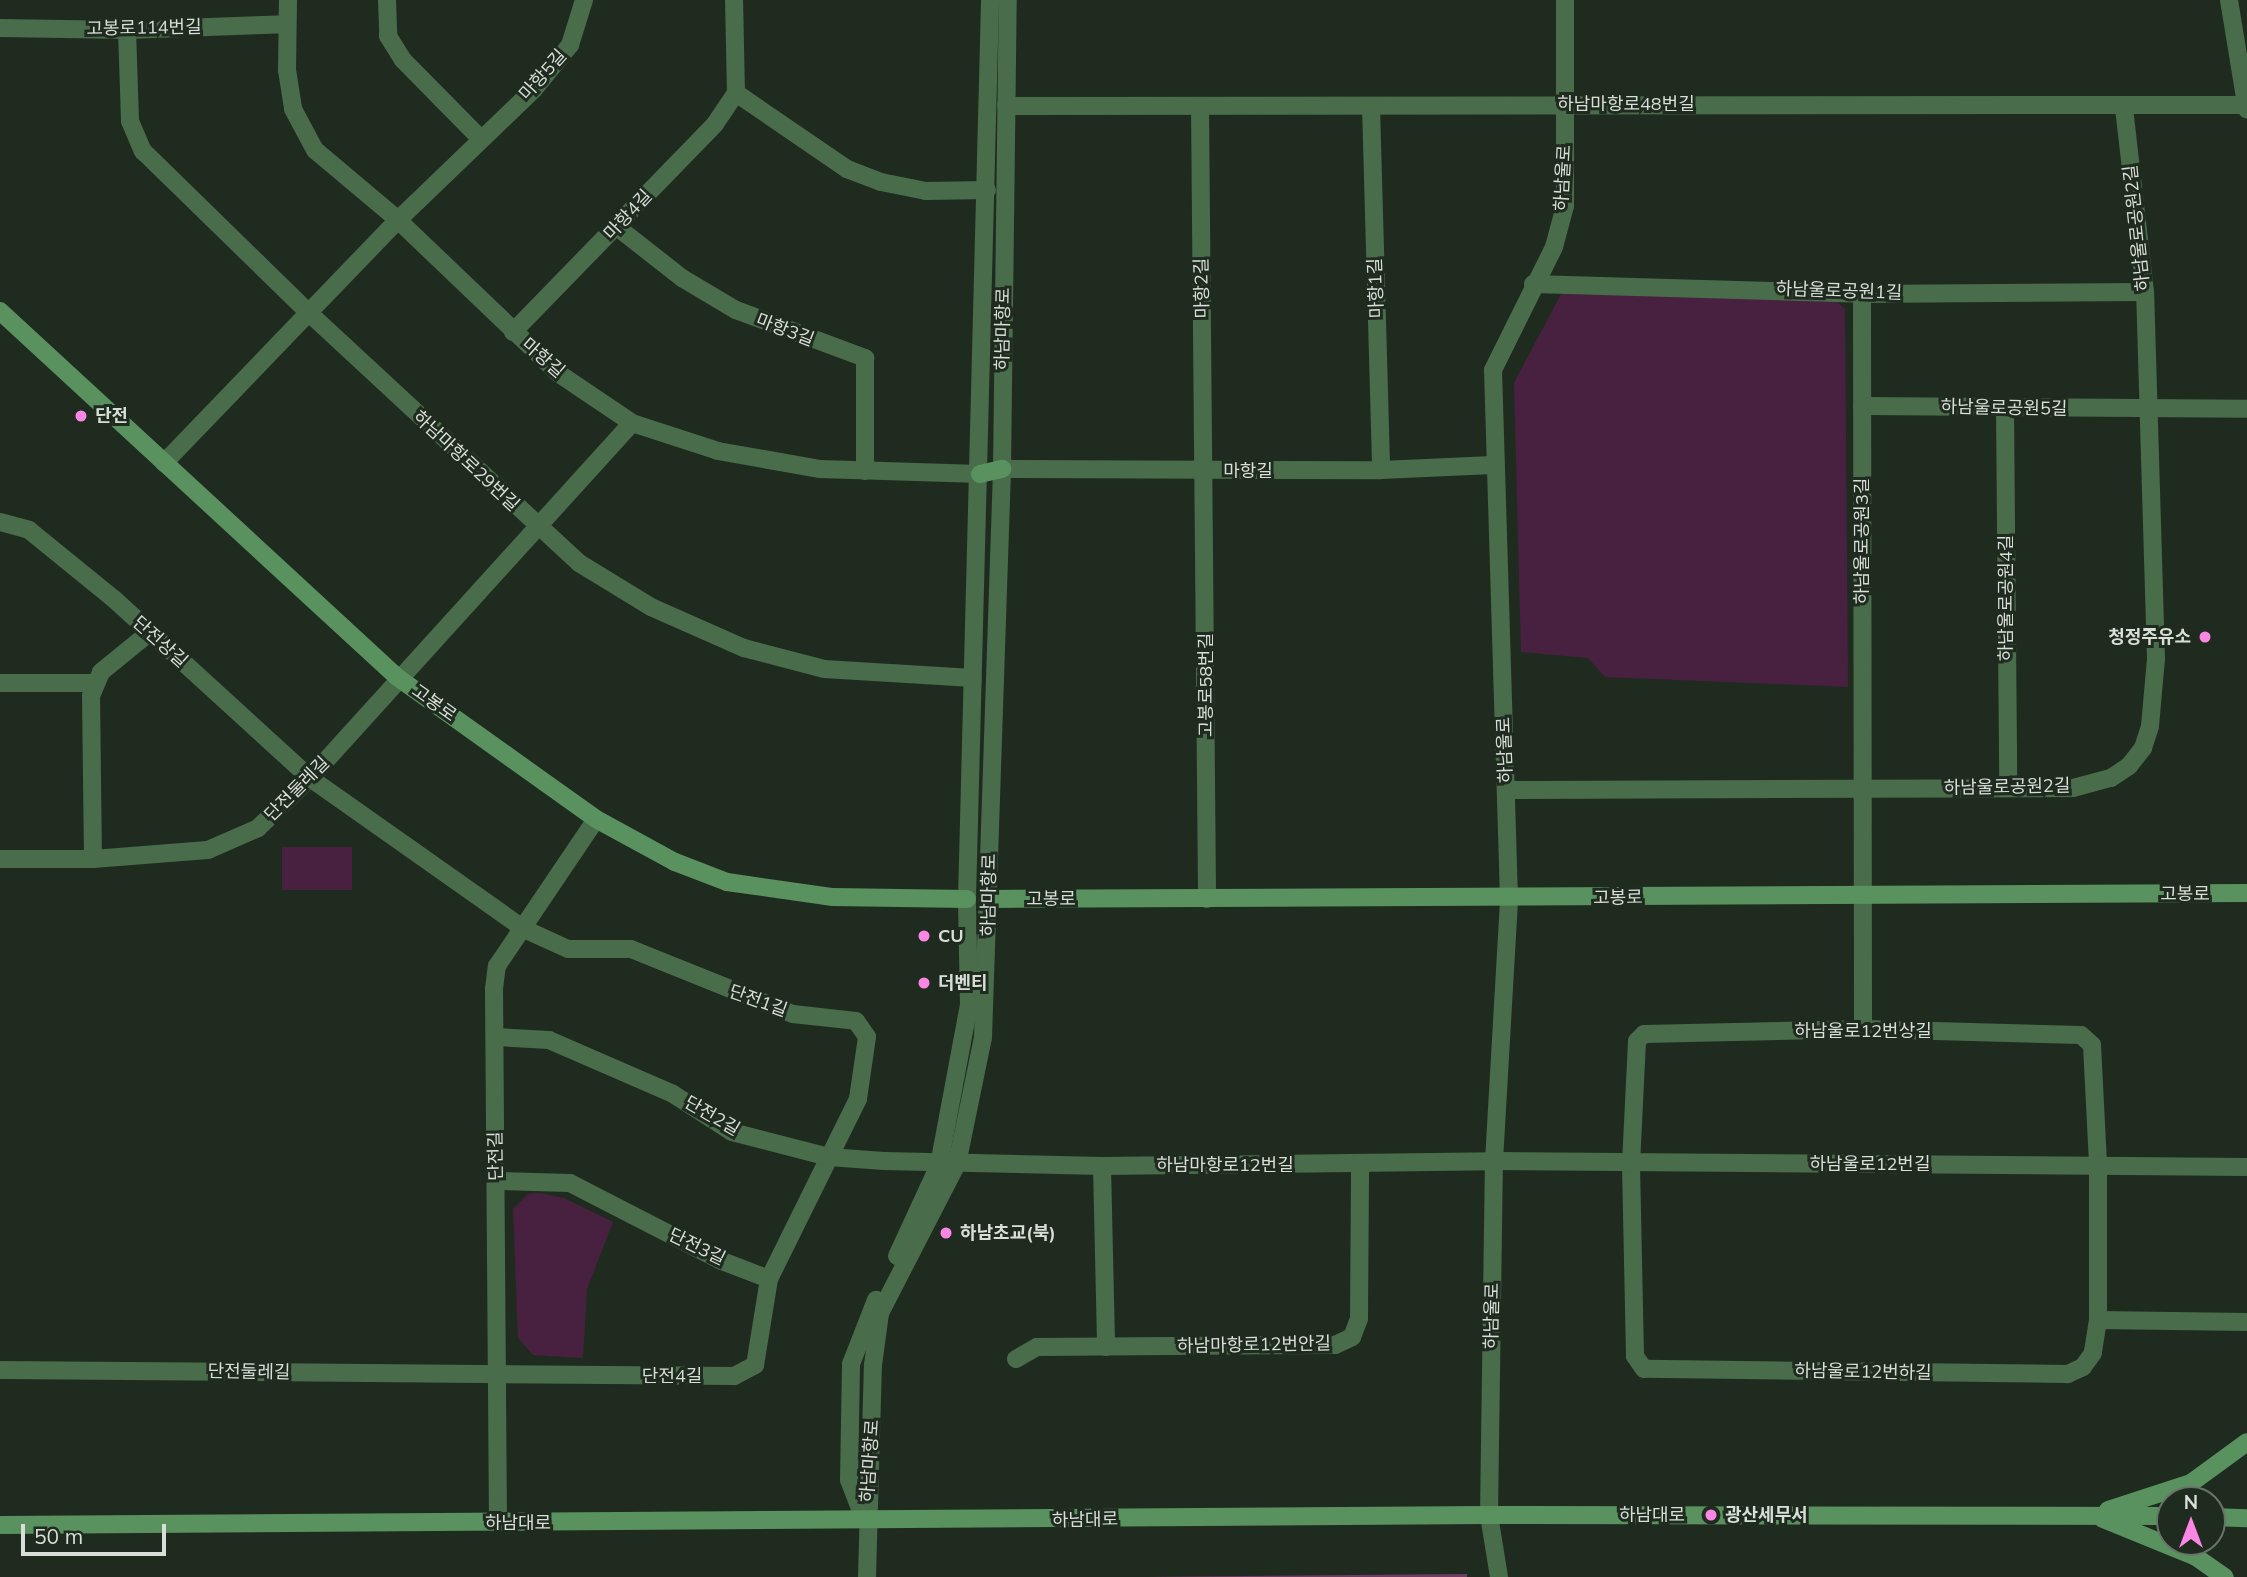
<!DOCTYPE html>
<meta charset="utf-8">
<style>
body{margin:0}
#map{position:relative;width:2247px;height:1577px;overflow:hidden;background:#202b20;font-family:Mulish,"Noto Sans KR",sans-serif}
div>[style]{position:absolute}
.green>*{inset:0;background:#482140;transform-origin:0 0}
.forest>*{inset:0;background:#6d3d63}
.minor>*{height:18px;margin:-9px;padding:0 9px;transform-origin:9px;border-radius:9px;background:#496c4b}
.tertiary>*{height:18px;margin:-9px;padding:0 9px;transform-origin:9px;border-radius:9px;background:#496c4b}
.secondary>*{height:18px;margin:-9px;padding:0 9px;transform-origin:9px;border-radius:9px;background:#59925e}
.dots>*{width:19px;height:19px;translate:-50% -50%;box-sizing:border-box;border:4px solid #202b20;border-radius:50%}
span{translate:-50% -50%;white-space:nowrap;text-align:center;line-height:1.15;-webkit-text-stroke:6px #202b20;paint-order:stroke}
.street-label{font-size:18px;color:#d8dfd8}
.poi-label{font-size:18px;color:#d8dfd8;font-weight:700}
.left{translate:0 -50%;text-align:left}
.right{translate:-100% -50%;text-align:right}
.north{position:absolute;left:2156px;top:1486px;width:70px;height:70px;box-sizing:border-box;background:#202b20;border:2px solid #6a736a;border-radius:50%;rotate:0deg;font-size:19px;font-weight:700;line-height:28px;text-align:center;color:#d8dfd8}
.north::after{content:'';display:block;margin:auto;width:24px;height:32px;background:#fc86e4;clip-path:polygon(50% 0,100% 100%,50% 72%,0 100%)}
.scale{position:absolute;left:21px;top:1524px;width:145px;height:32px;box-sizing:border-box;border:4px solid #d8dfd8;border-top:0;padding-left:9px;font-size:21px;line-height:24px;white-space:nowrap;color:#d8dfd8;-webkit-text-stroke:5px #202b20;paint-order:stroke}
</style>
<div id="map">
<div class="green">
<div style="clip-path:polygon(1561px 294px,1833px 298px,1845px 309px,1848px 687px,1605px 677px,1588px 658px,1521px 652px,1514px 383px)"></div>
<div style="left:352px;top:847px;width:43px;height:70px;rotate:90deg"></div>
<div style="clip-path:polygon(540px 1193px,564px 1198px,613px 1222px,587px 1289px,583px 1358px,533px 1355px,518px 1338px,513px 1209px,528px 1194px)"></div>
</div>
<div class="forest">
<div style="clip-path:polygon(1467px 1574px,1467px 1577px,1145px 1577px,1146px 1577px)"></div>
</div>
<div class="minor">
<div style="left:288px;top:0;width:70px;rotate:90.8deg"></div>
<div style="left:287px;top:70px;width:39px;rotate:81deg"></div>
<div style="left:293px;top:109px;width:47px;rotate:61.8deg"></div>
<div style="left:315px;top:150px;width:109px;rotate:40.1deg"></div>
<div style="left:398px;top:220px;width:221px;rotate:43.7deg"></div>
<div style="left:558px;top:373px;width:89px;rotate:34deg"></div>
<div style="left:632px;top:423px;width:90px;rotate:18deg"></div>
<div style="left:718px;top:451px;width:104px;rotate:10deg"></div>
<div style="left:820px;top:469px;width:160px;rotate:1.8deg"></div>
<div style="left:387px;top:0;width:36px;rotate:88deg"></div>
<div style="left:388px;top:36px;width:28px;rotate:58deg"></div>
<div style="left:403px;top:60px;width:110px;rotate:45.4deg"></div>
<div style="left:0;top:28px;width:127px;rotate:0.9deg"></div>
<div style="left:127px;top:30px;width:160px;rotate:-2.1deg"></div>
<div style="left:127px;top:30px;width:91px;rotate:88.1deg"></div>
<div style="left:130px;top:121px;width:33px;rotate:67deg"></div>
<div style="left:143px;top:151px;width:231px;rotate:44.3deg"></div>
<div style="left:308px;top:312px;width:369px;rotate:42.8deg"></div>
<div style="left:579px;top:563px;width:84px;rotate:31.4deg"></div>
<div style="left:651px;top:607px;width:102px;rotate:23.8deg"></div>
<div style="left:744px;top:648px;width:83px;rotate:14.7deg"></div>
<div style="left:824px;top:669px;width:149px;rotate:3.5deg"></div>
<div style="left:736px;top:93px;width:135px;rotate:34.4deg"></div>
<div style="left:847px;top:169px;width:36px;rotate:21deg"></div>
<div style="left:881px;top:182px;width:46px;rotate:11.3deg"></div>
<div style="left:926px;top:191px;width:61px;rotate:-0.9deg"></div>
<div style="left:1006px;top:106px;width:1240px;rotate:-0.05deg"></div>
<div style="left:1200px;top:106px;width:793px;rotate:89.49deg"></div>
<div style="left:1371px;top:106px;width:364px;rotate:88.4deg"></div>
<div style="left:617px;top:227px;width:83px;rotate:38.1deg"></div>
<div style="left:682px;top:278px;width:63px;rotate:30.7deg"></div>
<div style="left:736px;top:310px;width:138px;rotate:20.4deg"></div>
<div style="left:865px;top:358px;width:113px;rotate:90deg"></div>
<div style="left:1533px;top:284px;width:329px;rotate:1.7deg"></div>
<div style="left:1862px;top:294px;width:283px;rotate:-0.4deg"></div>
<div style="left:1862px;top:294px;width:735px;rotate:89.92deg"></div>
<div style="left:513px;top:332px;width:290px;rotate:-45.8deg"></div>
<div style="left:715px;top:124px;width:37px;rotate:-56deg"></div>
<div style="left:736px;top:93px;width:93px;rotate:-91.2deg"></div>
<div style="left:1862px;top:406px;width:385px;rotate:0.4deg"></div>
<div style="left:2005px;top:409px;width:379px;rotate:89.5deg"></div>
<div style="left:164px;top:463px;width:337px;rotate:-46.1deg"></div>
<div style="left:398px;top:220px;width:189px;rotate:-43.9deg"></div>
<div style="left:534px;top:89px;width:57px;rotate:-50.7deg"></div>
<div style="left:570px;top:45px;width:47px;rotate:-72.7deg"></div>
<div style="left:1002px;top:469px;width:379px;rotate:0.2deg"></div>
<div style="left:1381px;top:470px;width:112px;rotate:-2.6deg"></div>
<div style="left:0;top:522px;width:30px;rotate:15deg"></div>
<div style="left:29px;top:530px;width:109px;rotate:39.1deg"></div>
<div style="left:114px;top:599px;width:265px;rotate:42.4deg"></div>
<div style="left:310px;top:778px;width:262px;rotate:35.2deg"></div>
<div style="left:524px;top:929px;width:48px;rotate:24.4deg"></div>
<div style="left:568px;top:949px;width:63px"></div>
<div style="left:631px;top:949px;width:175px;rotate:21.9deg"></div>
<div style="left:793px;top:1014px;width:63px;rotate:6.3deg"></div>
<div style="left:856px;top:1021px;width:19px;rotate:55deg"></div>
<div style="left:867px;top:1037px;width:63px;rotate:98.3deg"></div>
<div style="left:858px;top:1099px;width:201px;rotate:116.3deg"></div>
<div style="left:769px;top:1279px;width:87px;rotate:99.2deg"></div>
<div style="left:755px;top:1365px;width:24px;rotate:152deg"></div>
<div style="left:734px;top:1376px;width:734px;rotate:-179.53deg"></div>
<div style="left:0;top:683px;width:96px"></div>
<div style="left:1507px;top:790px;width:566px;rotate:-0.2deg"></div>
<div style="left:2073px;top:788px;width:39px;rotate:-15deg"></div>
<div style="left:2111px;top:778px;width:22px;rotate:-34deg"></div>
<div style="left:2129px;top:766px;width:23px;rotate:-52deg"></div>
<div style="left:2143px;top:748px;width:23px;rotate:-72deg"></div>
<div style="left:2150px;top:726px;width:67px;rotate:-84.9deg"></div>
<div style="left:2156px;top:659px;width:367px;rotate:-91.7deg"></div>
<div style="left:2145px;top:292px;width:186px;rotate:-96.5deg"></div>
<div style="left:0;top:859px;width:93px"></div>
<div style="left:93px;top:859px;width:115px;rotate:-4.5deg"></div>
<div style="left:208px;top:850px;width:55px;rotate:-23.7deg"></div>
<div style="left:258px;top:828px;width:72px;rotate:-43.9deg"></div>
<div style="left:310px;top:778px;width:479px;rotate:-47.8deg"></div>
<div style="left:93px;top:859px;width:163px;rotate:-90.7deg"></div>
<div style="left:91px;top:696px;width:26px;rotate:-67deg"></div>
<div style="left:101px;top:672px;width:63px;rotate:-39.2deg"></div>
<div style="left:1863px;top:1029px;width:218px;rotate:1.6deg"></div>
<div style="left:2081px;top:1035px;width:15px;rotate:42deg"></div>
<div style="left:2092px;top:1045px;width:119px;rotate:87.1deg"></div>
<div style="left:2098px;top:1164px;width:156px;rotate:90deg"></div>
<div style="left:2098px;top:1320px;width:33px;rotate:99deg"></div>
<div style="left:2093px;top:1353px;width:17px;rotate:126deg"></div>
<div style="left:2083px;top:1367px;width:17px;rotate:155deg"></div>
<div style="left:2068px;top:1374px;width:424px;rotate:-179.3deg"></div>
<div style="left:1644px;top:1369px;width:16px;rotate:-125deg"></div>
<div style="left:1635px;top:1356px;width:192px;rotate:-91.2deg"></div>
<div style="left:1631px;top:1164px;width:123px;rotate:-87.2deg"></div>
<div style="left:1637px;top:1041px;width:10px;rotate:-45deg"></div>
<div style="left:1644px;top:1034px;width:219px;rotate:-1.3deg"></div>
<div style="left:495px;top:1037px;width:54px;rotate:3.2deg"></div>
<div style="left:549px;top:1040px;width:135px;rotate:23.5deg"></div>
<div style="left:673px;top:1094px;width:70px;rotate:32.8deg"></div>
<div style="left:732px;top:1132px;width:100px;rotate:14.5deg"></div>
<div style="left:829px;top:1157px;width:55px;rotate:4.2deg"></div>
<div style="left:884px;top:1161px;width:218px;rotate:1.3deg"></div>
<div style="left:1102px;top:1166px;width:392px;rotate:-0.7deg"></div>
<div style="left:1494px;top:1161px;width:753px;rotate:0.46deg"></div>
<div style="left:1102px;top:1166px;width:181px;rotate:88.7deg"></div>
<div style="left:497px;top:1181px;width:73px;rotate:1.6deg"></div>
<div style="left:570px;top:1183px;width:171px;rotate:27.2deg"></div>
<div style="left:722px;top:1261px;width:50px;rotate:21deg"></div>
<div style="left:2098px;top:1320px;width:149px;rotate:0.8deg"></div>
<div style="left:1016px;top:1359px;width:24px;rotate:-30deg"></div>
<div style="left:1037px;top:1347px;width:298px;rotate:-0.4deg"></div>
<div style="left:1335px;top:1345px;width:19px;rotate:-25deg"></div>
<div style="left:1352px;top:1337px;width:19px;rotate:-69deg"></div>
<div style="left:1359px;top:1319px;width:155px;rotate:-89.6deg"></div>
<div style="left:498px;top:1523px;width:534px;rotate:-90.43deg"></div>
<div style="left:494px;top:989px;width:23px;rotate:-83deg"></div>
<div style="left:497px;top:966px;width:177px;rotate:-56deg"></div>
<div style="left:1499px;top:1577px;width:63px;rotate:-99.2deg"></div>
<div style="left:1489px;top:1515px;width:354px;rotate:-89.2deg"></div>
<div style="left:1494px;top:1161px;width:262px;rotate:-86.7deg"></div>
<div style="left:1509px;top:899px;width:529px;rotate:-91.73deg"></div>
<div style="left:1493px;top:370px;width:137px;rotate:-63.6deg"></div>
<div style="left:1554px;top:247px;width:42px;rotate:-75deg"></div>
<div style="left:1565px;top:206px;width:206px;rotate:-90deg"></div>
</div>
<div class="tertiary">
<div style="left:2229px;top:0;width:111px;rotate:80.7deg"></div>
<div style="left:897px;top:1256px;width:100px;rotate:-65.2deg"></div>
<div style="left:939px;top:1165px;width:163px;rotate:-79.4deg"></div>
<div style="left:969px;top:1005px;width:106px;rotate:-91.1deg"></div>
<div style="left:967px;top:899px;width:899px;rotate:-88.53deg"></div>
<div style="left:864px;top:1519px;width:42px;rotate:-111deg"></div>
<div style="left:849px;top:1480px;width:116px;rotate:-89deg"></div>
<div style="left:851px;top:1364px;width:69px;rotate:-68.7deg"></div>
<div style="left:867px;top:1577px;width:212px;rotate:-88.4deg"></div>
<div style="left:873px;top:1365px;width:52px;rotate:-82.3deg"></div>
<div style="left:880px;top:1313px;width:168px;rotate:-62.7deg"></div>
<div style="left:957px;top:1164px;width:130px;rotate:-78.4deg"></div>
<div style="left:983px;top:1037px;width:568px;rotate:-88.08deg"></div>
<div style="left:1002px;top:469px;width:469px;rotate:-89.3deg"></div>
</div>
<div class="secondary">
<div style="left:0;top:311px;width:540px;rotate:42.67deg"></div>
<div style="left:397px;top:677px;width:244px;rotate:35.5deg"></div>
<div style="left:596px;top:819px;width:90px;rotate:28.6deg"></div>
<div style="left:675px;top:862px;width:56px;rotate:21deg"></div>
<div style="left:727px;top:882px;width:107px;rotate:8.1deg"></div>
<div style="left:833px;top:897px;width:134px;rotate:0.9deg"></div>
<div style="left:980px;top:474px;width:23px;rotate:-13deg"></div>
<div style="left:989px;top:899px;width:1258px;rotate:-0.27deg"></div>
<div style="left:2108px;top:1510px;width:87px;rotate:-18deg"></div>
<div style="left:2191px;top:1483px;width:69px;rotate:-36.2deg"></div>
<div style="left:2212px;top:1517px;width:35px;rotate:2deg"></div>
<div style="left:2103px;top:1519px;width:100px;rotate:22.2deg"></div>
<div style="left:2196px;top:1557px;width:35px;rotate:35deg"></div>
<div style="left:0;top:1525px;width:1489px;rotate:-0.38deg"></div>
<div style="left:1489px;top:1515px;width:681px;rotate:0.08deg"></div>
</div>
<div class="dots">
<div style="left:81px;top:416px;background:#fc86e4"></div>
<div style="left:2205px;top:637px;background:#fc86e4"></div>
<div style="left:924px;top:936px;background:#fc86e4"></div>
<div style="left:924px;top:983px;background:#fc86e4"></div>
<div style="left:946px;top:1233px;background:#fc86e4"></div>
<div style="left:1711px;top:1515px;background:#fc86e4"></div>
</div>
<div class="street-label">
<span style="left:144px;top:28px;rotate:-1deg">고봉로114번길</span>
<span style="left:543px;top:75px;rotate:-48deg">마항5길</span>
<span style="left:1626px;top:104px">하남마항로48번길</span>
<span style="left:1563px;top:178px;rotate:-87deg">하남울로</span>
<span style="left:628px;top:215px;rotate:-47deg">마항4길</span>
<span style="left:2137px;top:228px;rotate:-96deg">하남울로공원2길</span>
<span style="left:1202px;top:288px;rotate:-91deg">마항2길</span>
<span style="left:1376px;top:288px;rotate:-92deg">마항1길</span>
<span style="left:1839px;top:291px;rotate:2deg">하남울로공원1길</span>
<span style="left:1003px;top:329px;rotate:-89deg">하남마항로</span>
<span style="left:785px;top:330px;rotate:21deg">마항3길</span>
<span style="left:543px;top:358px;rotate:41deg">마항길</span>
<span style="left:2004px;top:408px;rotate:1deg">하남울로공원5길</span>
<span style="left:466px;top:461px;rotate:43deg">하남마항로29번길</span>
<span style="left:1248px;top:471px">마항길</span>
<span style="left:1862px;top:541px;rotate:-90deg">하남울로공원3길</span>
<span style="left:2006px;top:598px;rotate:-90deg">하남울로공원4길</span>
<span style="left:160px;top:642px;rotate:42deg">단전상길</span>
<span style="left:1206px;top:685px;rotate:-90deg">고봉로58번길</span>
<span style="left:434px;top:703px;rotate:35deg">고봉로</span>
<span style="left:1505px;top:750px;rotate:-92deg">하남울로</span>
<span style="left:2007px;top:787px;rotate:-1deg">하남울로공원2길</span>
<span style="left:297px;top:789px;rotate:-45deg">단전둘레길</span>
<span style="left:2185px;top:894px">고봉로</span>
<span style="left:989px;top:895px;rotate:-89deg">하남마항로</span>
<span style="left:1618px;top:898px;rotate:-1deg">고봉로</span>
<span style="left:1051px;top:899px">고봉로</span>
<span style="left:758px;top:1001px;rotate:20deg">단전1길</span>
<span style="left:1863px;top:1031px">하남울로12번상길</span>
<span style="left:712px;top:1116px;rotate:30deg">단전2길</span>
<span style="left:496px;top:1156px;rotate:-91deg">단전길</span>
<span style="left:1870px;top:1164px">하남울로12번길</span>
<span style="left:1225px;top:1165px">하남마항로12번길</span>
<span style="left:697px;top:1247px;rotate:26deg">단전3길</span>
<span style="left:1492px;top:1316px;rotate:-89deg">하남울로</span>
<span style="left:1254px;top:1345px;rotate:-1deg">하남마항로12번안길</span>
<span style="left:249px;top:1372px;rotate:1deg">단전둘레길</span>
<span style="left:1863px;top:1372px;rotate:1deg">하남울로12번하길</span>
<span style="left:672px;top:1376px">단전4길</span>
<span style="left:870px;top:1461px;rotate:-86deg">하남마항로</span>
<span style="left:1652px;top:1515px">하남대로</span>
<span style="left:1085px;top:1520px;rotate:-1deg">하남대로</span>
<span style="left:518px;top:1523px">하남대로</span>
</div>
<div class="poi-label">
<span class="left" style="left:95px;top:416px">단전</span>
<span class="right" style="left:2191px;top:637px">청정주유소</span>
<span class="left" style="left:938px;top:936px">CU</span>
<span class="left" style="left:938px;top:983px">더벤티</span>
<span class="left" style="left:960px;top:1233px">하남초교(북)</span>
<span class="left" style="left:1725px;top:1515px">광산세무서</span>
</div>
<div class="north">N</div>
<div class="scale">50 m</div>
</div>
